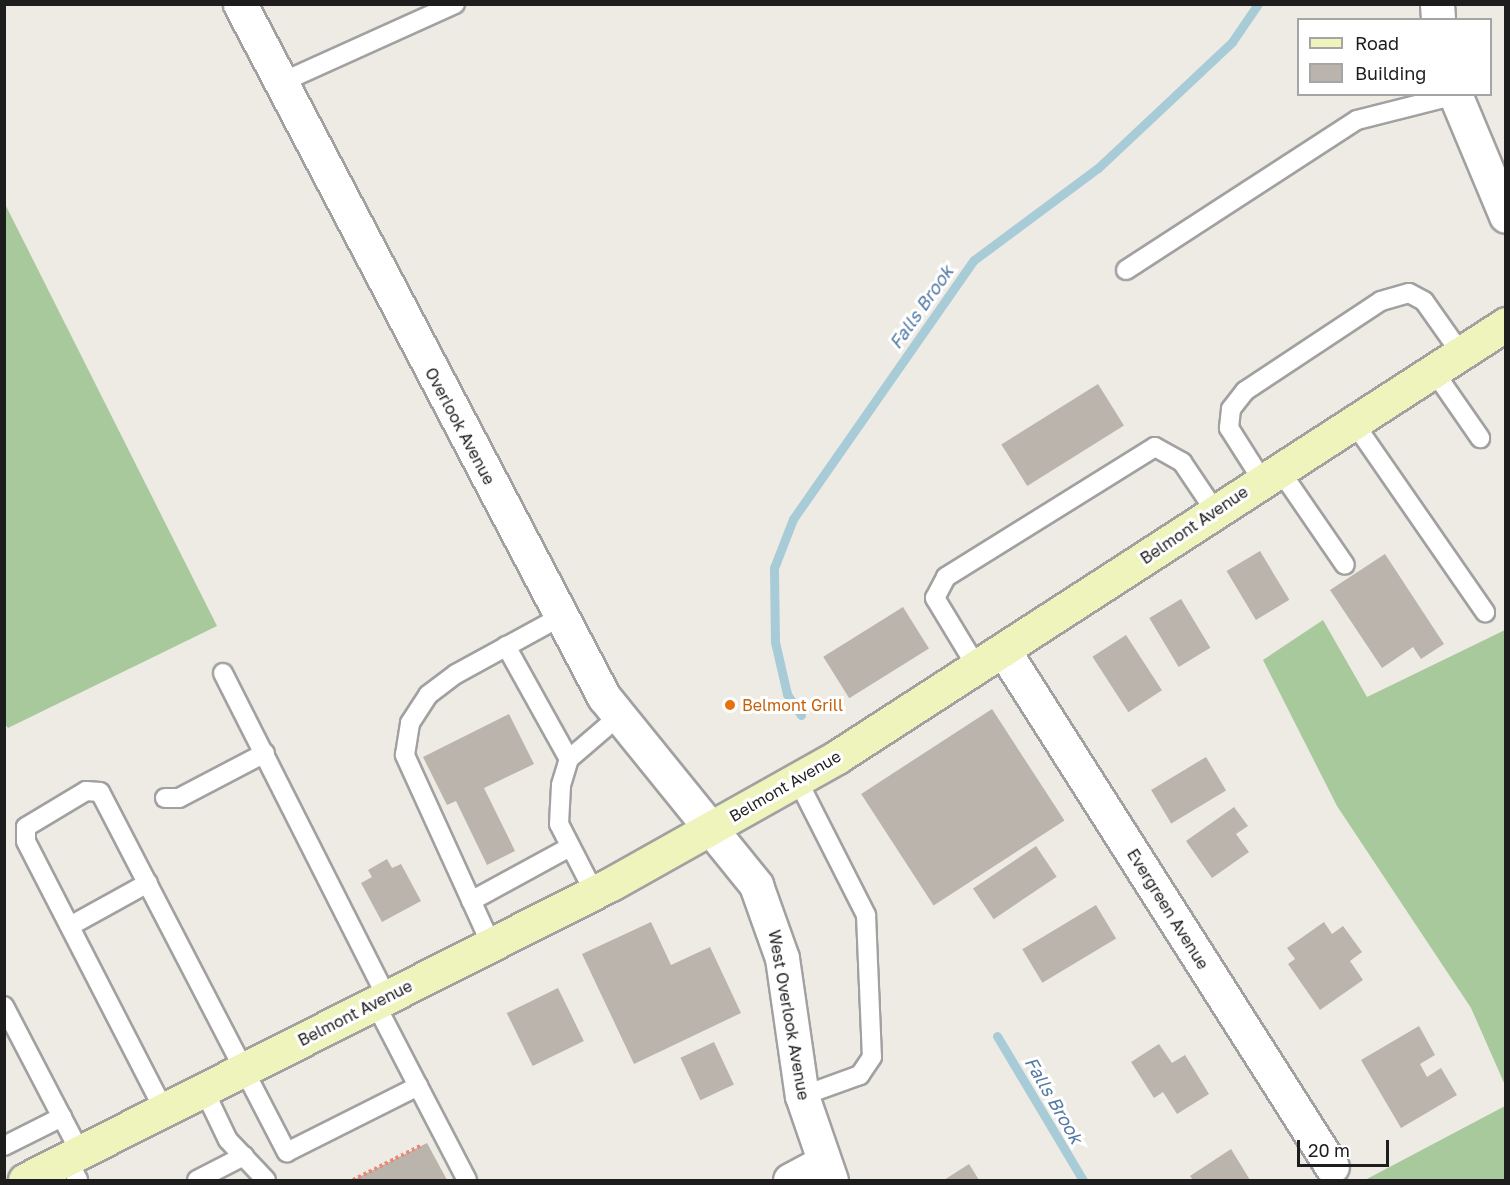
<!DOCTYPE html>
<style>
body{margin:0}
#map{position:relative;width:1510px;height:1185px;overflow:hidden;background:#eeebe4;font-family:"Golos Text",sans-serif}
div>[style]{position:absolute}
.forest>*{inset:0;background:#a8c99c}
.stream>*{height:9px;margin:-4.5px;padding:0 4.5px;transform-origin:4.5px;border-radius:4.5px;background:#a8cbd8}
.building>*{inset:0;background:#bab4ad;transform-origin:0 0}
.path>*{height:4px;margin-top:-2px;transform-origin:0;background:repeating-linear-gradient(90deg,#ed8775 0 3px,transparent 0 6px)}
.roads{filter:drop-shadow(2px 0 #a1a1a1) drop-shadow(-2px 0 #a1a1a1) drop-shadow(0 2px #a1a1a1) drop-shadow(0 -2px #a1a1a1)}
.lane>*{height:18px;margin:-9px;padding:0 9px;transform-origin:9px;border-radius:9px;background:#fff}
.street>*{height:33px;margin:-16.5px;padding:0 16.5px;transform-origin:16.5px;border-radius:16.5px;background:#fff}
.secondary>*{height:33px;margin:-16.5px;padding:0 16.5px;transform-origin:16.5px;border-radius:16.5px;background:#eef4bc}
.dots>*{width:16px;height:16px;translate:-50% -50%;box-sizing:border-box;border:3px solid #fff;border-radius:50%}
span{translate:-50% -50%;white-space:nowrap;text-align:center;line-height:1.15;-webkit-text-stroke:6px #fff;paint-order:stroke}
.street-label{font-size:16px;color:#1d1d1d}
.food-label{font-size:16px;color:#c56008}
.left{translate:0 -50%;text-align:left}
.water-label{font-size:18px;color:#5278a5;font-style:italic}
.frame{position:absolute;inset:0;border:6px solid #1d1d1d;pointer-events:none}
.legend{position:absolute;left:1297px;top:18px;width:195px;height:78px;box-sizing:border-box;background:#fff;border:2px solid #a5a5a5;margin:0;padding:8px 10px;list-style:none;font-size:18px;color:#1d1d1d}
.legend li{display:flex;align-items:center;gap:12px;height:30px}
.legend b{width:30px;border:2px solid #a5a5a5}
.scale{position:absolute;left:1297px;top:1140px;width:92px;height:27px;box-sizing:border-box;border:3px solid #1d1d1d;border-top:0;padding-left:8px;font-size:18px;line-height:21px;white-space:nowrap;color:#1d1d1d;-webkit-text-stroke:4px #fff;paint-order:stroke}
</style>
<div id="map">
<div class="forest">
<div style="clip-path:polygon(4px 202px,217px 626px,8px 728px,4px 723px)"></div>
<div style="clip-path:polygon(1323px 620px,1367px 697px,1505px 630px,1505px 1085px,1471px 1008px,1337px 806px,1263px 660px)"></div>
<div style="clip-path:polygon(1505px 1106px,1505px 1180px,1365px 1180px)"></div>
</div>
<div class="stream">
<div style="left:801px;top:715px;width:25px;rotate:-124deg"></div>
<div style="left:787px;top:694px;width:53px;rotate:-103deg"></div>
<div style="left:775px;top:642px;width:74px;rotate:-90.8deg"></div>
<div style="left:774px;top:568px;width:53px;rotate:-68.8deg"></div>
<div style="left:793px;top:519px;width:316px;rotate:-55.1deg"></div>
<div style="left:974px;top:260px;width:154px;rotate:-36.6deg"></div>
<div style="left:1098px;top:168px;width:184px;rotate:-43.2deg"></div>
<div style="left:1232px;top:42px;width:46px;rotate:-55.6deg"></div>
<div style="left:997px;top:1036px;width:168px;rotate:59.2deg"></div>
</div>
<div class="building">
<div style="left:1098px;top:384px;width:49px;height:114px;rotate:58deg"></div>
<div style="left:1260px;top:551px;width:57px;height:39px;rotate:59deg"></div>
<div style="clip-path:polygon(1385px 554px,1444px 644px,1421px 659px,1413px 647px,1382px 668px,1330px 590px)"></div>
<div style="left:1181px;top:599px;width:57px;height:37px;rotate:59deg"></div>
<div style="left:903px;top:607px;width:49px;height:94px;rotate:58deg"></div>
<div style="left:1126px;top:635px;width:66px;height:40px;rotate:57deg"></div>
<div style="left:992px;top:709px;width:133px;height:156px;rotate:57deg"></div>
<div style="clip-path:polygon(509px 714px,534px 764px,484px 788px,515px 851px,487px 865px,456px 801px,447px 805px,423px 757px)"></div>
<div style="left:1206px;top:757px;width:39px;height:64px;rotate:59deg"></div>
<div style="clip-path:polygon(1234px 807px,1248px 826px,1236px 834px,1249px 852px,1212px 878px,1186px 841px)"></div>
<div style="left:1036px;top:846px;width:37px;height:76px;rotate:56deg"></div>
<div style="clip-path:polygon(387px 859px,392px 868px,401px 864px,421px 901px,382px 922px,361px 883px,372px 877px,368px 870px)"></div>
<div style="left:1096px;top:905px;width:39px;height:86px;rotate:59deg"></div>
<div style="clip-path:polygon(651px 922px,671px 965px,710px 947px,741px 1013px,634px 1064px,582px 954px)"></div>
<div style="clip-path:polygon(1324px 922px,1332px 934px,1343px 926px,1362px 952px,1350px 961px,1363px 980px,1320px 1010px,1288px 964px,1295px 959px,1287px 948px)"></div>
<div style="left:558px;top:988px;width:59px;height:57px;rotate:64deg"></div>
<div style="clip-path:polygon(1419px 1026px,1435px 1055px,1420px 1064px,1427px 1077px,1441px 1068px,1457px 1095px,1401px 1128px,1361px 1060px)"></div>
<div style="left:714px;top:1042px;width:47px;height:37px;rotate:65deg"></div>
<div style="clip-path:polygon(1159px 1044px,1172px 1063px,1185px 1055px,1209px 1094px,1177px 1114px,1163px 1092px,1154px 1098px,1131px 1062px)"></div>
<div style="clip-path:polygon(427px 1143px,447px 1180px,353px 1180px)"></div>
<div style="clip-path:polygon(1231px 1149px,1250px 1180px,1193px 1180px,1190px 1176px)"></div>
<div style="clip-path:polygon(969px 1164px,979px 1180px,944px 1180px)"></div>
</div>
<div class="path">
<div style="left:353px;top:1180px;width:77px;rotate:-26.9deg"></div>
</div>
<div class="roads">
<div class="lane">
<div style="left:280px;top:83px;width:192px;rotate:-24.3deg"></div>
<div style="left:1126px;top:270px;width:275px;rotate:-33deg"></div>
<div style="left:1357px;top:120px;width:102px;rotate:-14.2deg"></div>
<div style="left:1433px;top:370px;width:83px;rotate:55.3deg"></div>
<div style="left:1352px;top:420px;width:234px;rotate:55.3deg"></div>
<div style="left:1279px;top:469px;width:116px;rotate:55.5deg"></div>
<div style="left:1262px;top:480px;width:62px;rotate:-122.4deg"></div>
<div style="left:1229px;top:428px;width:19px;rotate:-84deg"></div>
<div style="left:1231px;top:409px;width:23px;rotate:-52deg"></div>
<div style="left:1245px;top:391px;width:163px;rotate:-33.5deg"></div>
<div style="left:1381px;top:301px;width:29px;rotate:-16deg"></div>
<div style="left:1409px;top:293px;width:17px;rotate:28deg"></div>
<div style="left:1424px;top:301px;width:62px;rotate:54.8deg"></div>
<div style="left:506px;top:646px;width:129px;rotate:60.9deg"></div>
<div style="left:978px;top:669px;width:83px;rotate:-121.2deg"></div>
<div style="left:935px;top:598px;width:24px;rotate:-62deg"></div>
<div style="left:946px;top:577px;width:246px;rotate:-31.9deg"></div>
<div style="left:1155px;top:447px;width:31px;rotate:29deg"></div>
<div style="left:1182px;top:462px;width:59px;rotate:56deg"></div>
<div style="left:223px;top:673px;width:363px;rotate:63.2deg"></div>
<div style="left:797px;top:779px;width:153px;rotate:63.1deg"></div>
<div style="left:866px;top:915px;width:142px;rotate:87.6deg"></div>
<div style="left:872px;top:1057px;width:22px;rotate:124deg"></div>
<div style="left:860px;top:1075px;width:62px;rotate:160.1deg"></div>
<div style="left:165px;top:798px;width:14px"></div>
<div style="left:179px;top:798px;width:97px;rotate:-27.6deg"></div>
<div style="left:594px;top:892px;width:76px;rotate:-117.2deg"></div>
<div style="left:559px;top:824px;width:39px;rotate:-87deg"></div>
<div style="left:561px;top:785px;width:27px;rotate:-73deg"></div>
<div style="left:569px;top:759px;width:66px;rotate:-40.7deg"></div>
<div style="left:471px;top:901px;width:113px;rotate:-28.6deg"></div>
<div style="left:70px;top:926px;width:89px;rotate:-28.9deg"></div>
<div style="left:491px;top:944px;width:208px;rotate:-114.5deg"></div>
<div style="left:405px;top:755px;width:32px;rotate:-81deg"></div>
<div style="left:410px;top:723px;width:33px;rotate:-57deg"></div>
<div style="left:428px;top:695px;width:35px;rotate:-37deg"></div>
<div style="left:456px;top:674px;width:119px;rotate:-28.7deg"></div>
<div style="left:4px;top:1006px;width:165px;rotate:62.5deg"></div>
<div style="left:418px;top:1086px;width:106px;rotate:62.5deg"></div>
<div style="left:204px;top:1090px;width:55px;rotate:64.4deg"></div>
<div style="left:228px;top:1140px;width:55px;rotate:46.5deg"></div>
<div style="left:164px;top:1110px;width:302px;rotate:-117.2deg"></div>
<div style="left:26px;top:841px;width:14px;rotate:-90deg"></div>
<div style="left:26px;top:827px;width:70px;rotate:-31deg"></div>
<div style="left:86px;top:791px;width:14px;rotate:4deg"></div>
<div style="left:100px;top:792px;width:406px;rotate:62.6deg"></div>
<div style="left:287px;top:1152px;width:147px;rotate:-26.7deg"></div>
<div style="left:418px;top:1086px;width:93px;rotate:-117.4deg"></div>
<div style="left:4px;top:1146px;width:65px;rotate:-26.6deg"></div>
<div style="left:67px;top:1159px;width:24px;rotate:62deg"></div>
<div style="left:197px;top:1180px;width:53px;rotate:-27.1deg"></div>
</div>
<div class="street">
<div style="left:240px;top:4px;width:783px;rotate:62.29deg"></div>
<div style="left:604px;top:697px;width:242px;rotate:51deg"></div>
<div style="left:756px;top:885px;width:77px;rotate:70.4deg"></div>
<div style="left:782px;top:958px;width:139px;rotate:81.8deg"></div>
<div style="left:802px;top:1096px;width:89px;rotate:71deg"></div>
<div style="left:1437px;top:4px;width:16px;rotate:86deg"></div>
<div style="left:1455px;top:94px;width:132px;rotate:67.3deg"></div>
<div style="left:1004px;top:651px;width:611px;rotate:57.56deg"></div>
<div style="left:790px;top:1180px;width:36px;rotate:-28deg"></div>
</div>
<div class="secondary">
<div style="left:25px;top:1180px;width:657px;rotate:-26.8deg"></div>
<div style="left:611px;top:884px;width:259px;rotate:-29.3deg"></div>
<div style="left:837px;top:757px;width:797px;rotate:-32.91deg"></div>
</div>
</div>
<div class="dots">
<div style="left:730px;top:705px;background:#e8710a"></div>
</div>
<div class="street-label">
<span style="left:460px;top:426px;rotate:62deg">Overlook Avenue</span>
<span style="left:1194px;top:525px;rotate:-34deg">Belmont Avenue</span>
<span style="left:785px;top:786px;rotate:-30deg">Belmont Avenue</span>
<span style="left:1168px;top:909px;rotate:58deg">Evergreen Avenue</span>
<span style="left:355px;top:1013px;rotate:-27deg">Belmont Avenue</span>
<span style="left:789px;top:1015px;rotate:80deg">West Overlook Avenue</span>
</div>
<div class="food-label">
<span class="left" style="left:742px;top:705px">Belmont Grill</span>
</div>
<div class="water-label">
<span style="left:921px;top:307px;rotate:-55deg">Falls Brook</span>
<span style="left:1054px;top:1100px;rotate:60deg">Falls Brook</span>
</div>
<div class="frame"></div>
<ul class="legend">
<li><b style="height:8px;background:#eef4bc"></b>Road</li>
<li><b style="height:16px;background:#bab4ad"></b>Building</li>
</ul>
<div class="scale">20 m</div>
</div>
